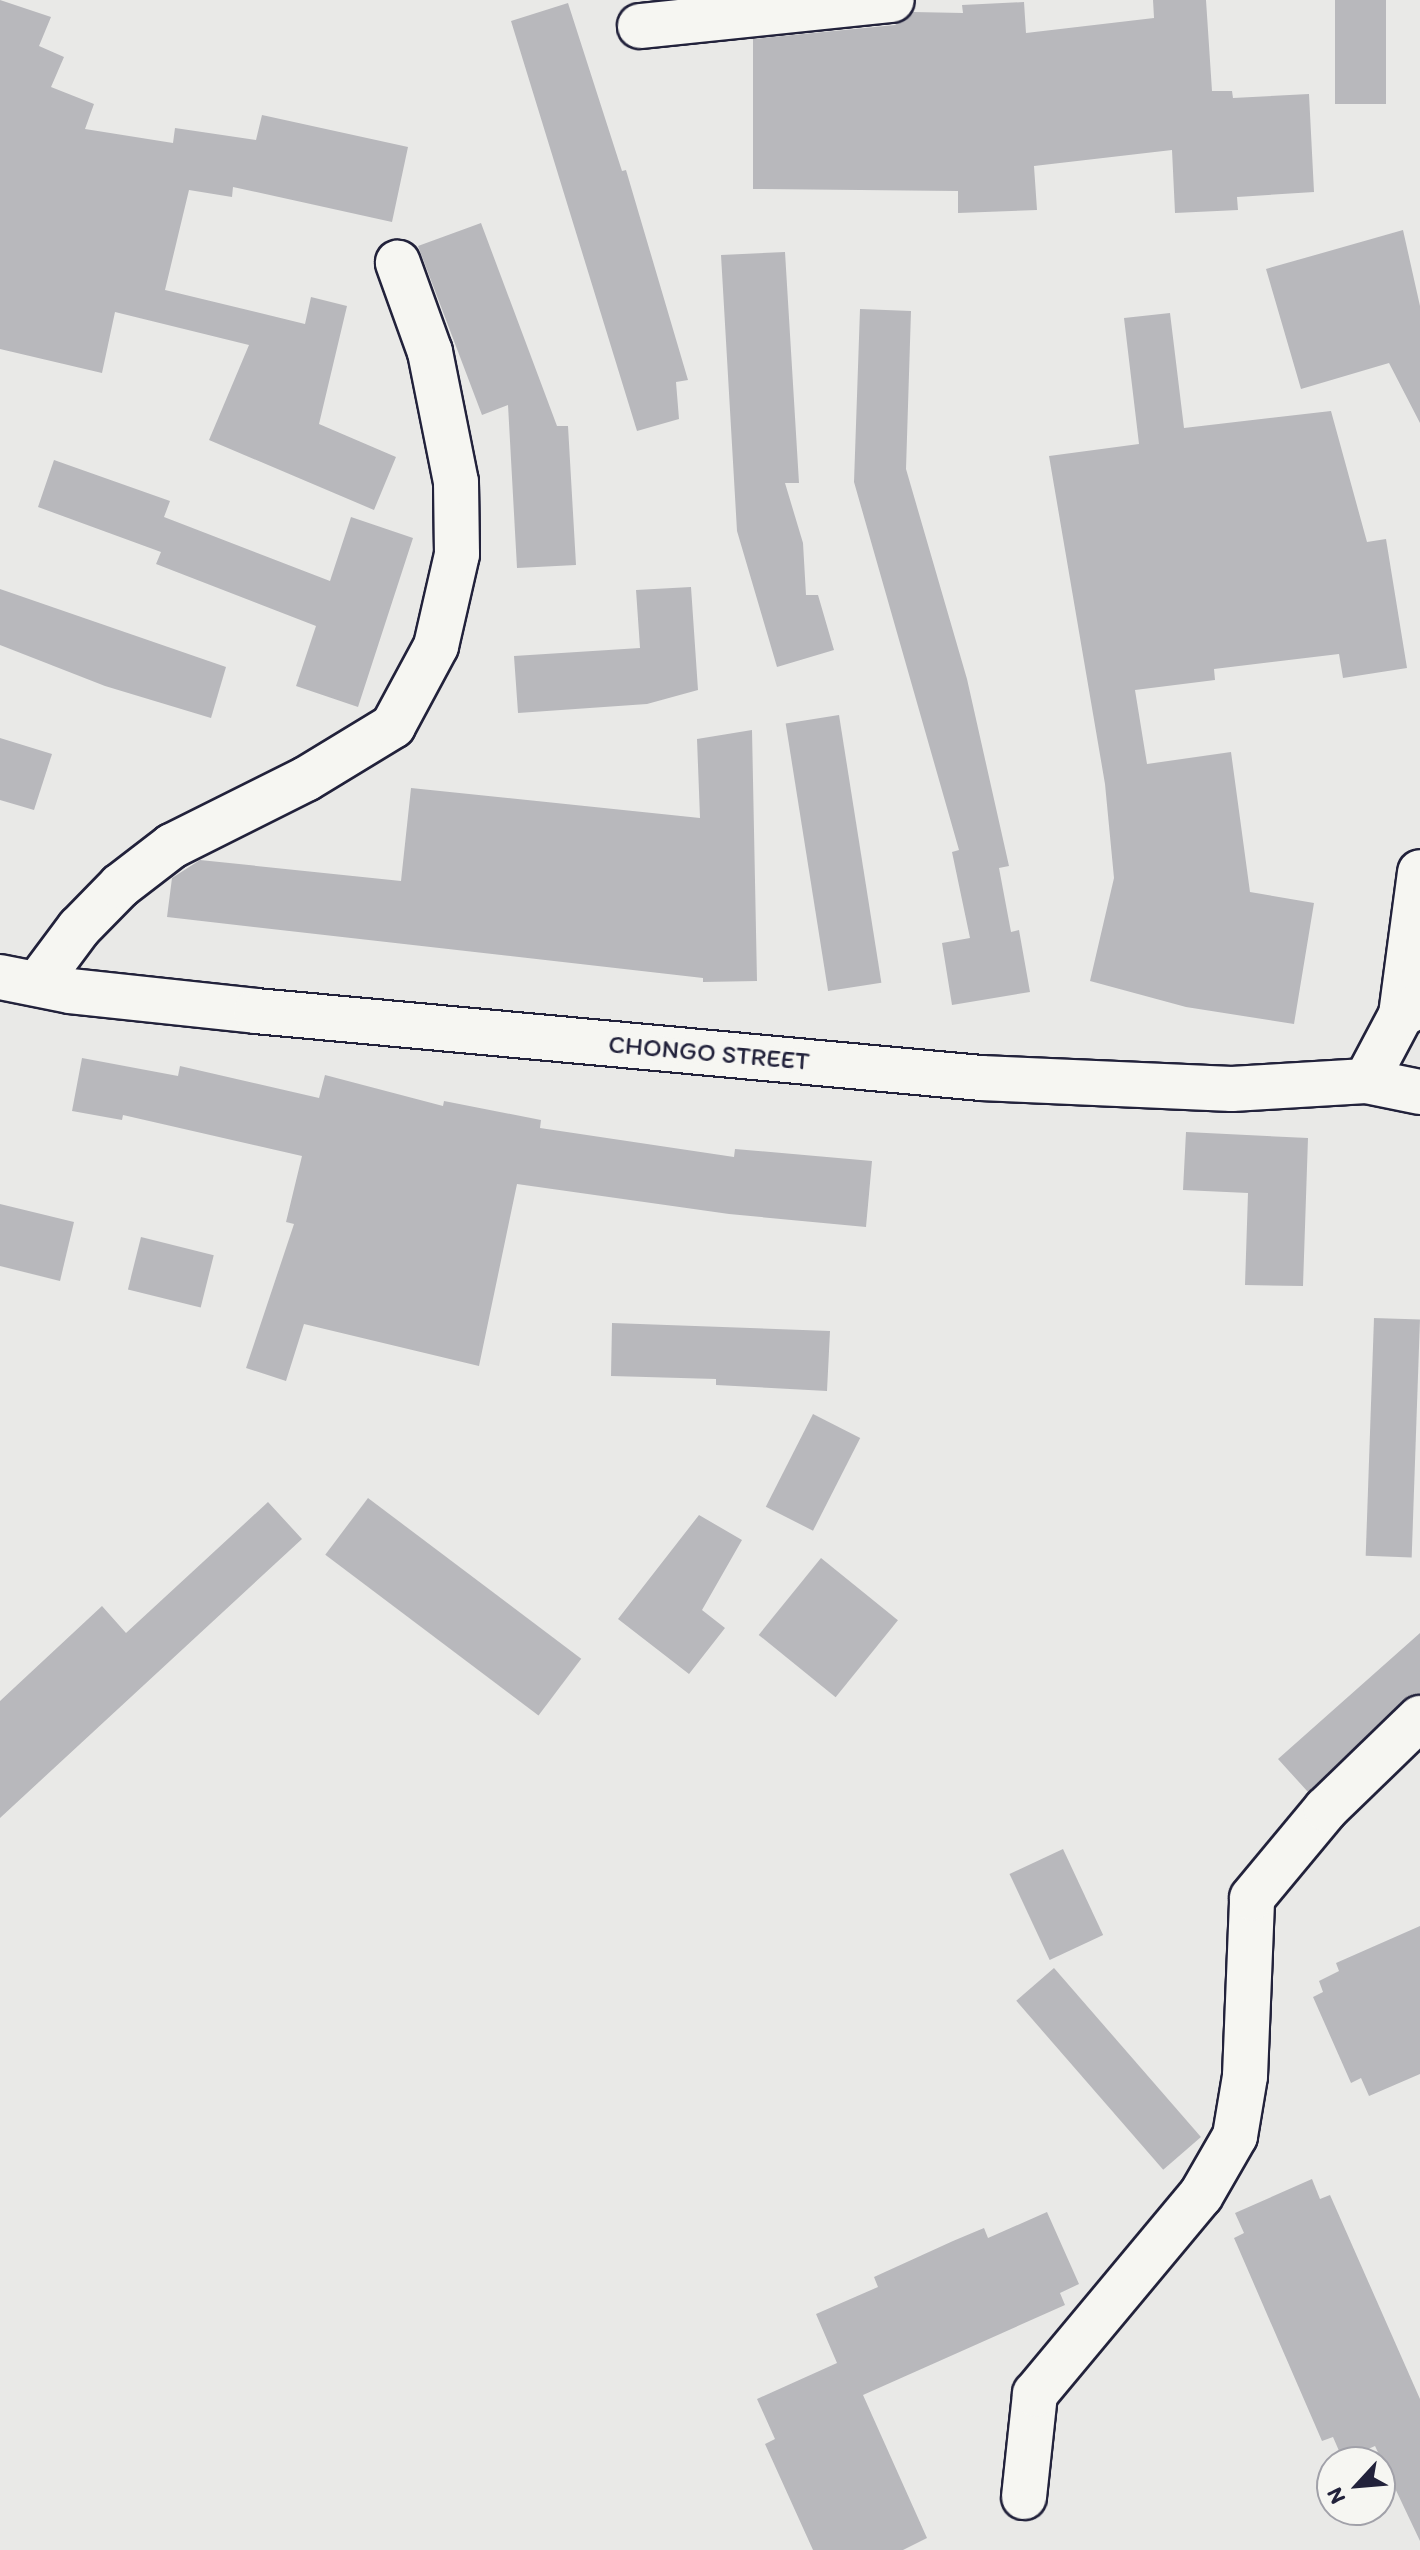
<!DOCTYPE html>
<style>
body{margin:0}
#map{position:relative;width:1420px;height:2550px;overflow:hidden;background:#e9e9e7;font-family:Itim,sans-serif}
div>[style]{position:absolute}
.building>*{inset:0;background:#b8b8bc;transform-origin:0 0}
.roads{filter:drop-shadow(2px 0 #22223b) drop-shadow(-2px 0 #22223b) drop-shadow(0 2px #22223b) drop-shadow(0 -2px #22223b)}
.minor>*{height:44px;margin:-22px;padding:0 22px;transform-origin:22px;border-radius:22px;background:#f6f6f2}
span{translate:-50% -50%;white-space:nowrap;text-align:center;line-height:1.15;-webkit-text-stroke:7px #f6f6f2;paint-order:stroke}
.street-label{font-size:26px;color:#22223b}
.north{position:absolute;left:1316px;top:2446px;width:80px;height:80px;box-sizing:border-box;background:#f6f6f2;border:2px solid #a1a1a9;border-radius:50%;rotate:244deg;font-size:22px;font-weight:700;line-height:32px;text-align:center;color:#22223b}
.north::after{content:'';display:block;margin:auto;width:28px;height:36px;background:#22223b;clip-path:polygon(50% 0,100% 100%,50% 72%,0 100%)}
</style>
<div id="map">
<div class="building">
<div style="clip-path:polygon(0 0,51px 17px,39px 46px,64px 57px,51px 87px,94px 104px,85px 129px,173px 143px,175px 128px,256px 140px,262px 115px,408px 147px,392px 222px,233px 187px,232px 197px,189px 190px,165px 290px,305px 324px,311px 297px,347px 306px,319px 424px,396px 457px,374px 510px,209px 440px,249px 345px,115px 312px,102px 373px,0 349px)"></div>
<div style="clip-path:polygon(1153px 0,1206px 0,1212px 91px,1232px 91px,1233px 98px,1309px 94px,1314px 192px,1237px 197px,1238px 210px,1175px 213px,1172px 150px,1034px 166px,1037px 210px,958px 213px,958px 191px,753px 189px,753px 39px,895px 25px,913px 12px,963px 13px,962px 5px,1024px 2px,1026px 33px,1154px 18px)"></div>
<div style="left:1335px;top:0;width:51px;height:104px"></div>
<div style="clip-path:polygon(568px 3px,622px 171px,626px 170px,688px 380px,676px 382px,679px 419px,637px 431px,511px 21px)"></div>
<div style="clip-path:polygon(481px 223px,557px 426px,568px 426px,576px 565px,517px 568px,508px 405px,482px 415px,418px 246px)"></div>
<div style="clip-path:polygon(1403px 230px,1420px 306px,1420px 423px,1389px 363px,1301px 389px,1266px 269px)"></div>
<div style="clip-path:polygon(785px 252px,799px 483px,785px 483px,803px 543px,806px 595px,818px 595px,834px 650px,777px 667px,737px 531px,721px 255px)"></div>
<div style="clip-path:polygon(860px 309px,911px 311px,906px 469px,967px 679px,1009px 866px,999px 868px,1011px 932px,1019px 930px,1030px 992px,952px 1005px,942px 943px,970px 938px,952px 852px,959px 850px,854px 482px)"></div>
<div style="clip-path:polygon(1170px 313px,1184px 428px,1331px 411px,1367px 542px,1386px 539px,1407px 668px,1343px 678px,1339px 654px,1214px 669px,1215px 680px,1135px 690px,1147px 764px,1231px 752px,1250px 892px,1314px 903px,1294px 1024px,1186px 1007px,1090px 981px,1114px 878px,1105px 784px,1049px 456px,1139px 444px,1124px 318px)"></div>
<div style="clip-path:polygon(54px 460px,170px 501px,164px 517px,330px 581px,351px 517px,413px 538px,358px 707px,296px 686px,316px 626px,156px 564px,161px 552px,38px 507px)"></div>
<div style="clip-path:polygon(691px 587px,698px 690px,647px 704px,518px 713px,514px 656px,640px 648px,636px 590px)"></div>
<div style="clip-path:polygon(0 589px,226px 667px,211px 718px,105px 686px,0 645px)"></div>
<div style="left:839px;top:715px;width:271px;height:54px;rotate:81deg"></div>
<div style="clip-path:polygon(752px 730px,757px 981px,703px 982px,703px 978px,167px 917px,172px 878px,200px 860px,401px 881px,411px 788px,700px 818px,697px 739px)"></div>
<div style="clip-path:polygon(0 738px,52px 754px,34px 810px,0 800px)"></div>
<div style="clip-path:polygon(82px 1058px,178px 1076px,180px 1066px,319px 1098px,325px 1075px,443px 1106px,444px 1101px,541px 1120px,540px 1128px,734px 1157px,735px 1149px,872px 1161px,866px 1227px,729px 1214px,517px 1184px,479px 1366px,304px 1324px,286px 1381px,246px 1368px,294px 1224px,286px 1222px,302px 1156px,123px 1115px,122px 1120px,72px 1111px)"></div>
<div style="clip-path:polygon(1186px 1132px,1308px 1138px,1303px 1286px,1245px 1285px,1248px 1193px,1183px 1190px)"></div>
<div style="clip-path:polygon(0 1204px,74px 1222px,60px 1281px,0 1266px)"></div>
<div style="left:141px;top:1237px;width:75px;height:54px;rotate:14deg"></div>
<div style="left:1374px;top:1318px;width:46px;height:238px;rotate:2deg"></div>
<div style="clip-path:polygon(612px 1323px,830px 1331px,827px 1391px,716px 1385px,716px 1379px,611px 1376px)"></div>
<div style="left:813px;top:1414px;width:53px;height:104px;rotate:27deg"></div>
<div style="left:368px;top:1498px;width:267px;height:71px;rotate:37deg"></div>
<div style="clip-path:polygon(268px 1502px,302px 1539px,0 1818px,0 1701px,102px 1606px,126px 1633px)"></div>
<div style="clip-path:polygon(699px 1515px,742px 1540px,702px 1610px,725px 1628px,689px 1674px,618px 1619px)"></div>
<div style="left:821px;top:1558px;width:99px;height:99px;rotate:39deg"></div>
<div style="clip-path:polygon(1420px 1633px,1420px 1694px,1403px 1700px,1308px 1792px,1278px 1759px)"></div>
<div style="left:1063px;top:1849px;width:95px;height:59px;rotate:65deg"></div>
<div style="clip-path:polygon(1420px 1926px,1420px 2074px,1369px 2096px,1361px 2078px,1351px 2083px,1313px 1997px,1323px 1992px,1319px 1981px,1339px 1971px,1336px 1963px)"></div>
<div style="left:1054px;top:1968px;width:224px;height:50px;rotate:49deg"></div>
<div style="clip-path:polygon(1312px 2179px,1320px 2199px,1330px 2195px,1420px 2399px,1420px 2541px,1375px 2446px,1343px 2460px,1333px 2437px,1322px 2441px,1234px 2238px,1244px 2233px,1235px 2213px)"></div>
<div style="clip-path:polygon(1047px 2212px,1079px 2284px,1060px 2293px,1065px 2305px,863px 2395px,927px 2538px,903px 2550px,813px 2550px,765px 2444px,775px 2439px,757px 2399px,837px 2363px,816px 2314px,878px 2287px,874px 2277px,953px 2241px,984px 2228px,988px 2238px)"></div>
</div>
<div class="roads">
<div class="minor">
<div style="left:640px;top:26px;width:253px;rotate:-5.9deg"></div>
<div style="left:0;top:977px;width:71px;rotate:11.3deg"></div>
<div style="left:70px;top:991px;width:187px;rotate:6.1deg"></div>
<div style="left:256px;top:1011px;width:728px;rotate:5.28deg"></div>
<div style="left:981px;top:1078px;width:251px;rotate:2.5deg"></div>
<div style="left:1232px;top:1089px;width:134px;rotate:-3.4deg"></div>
<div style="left:1366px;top:1081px;width:55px;rotate:11.5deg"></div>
<div style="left:38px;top:983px;width:69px;rotate:-53.3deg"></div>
<div style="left:79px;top:928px;width:59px;rotate:-45.7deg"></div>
<div style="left:120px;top:886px;width:66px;rotate:-37.6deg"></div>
<div style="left:172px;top:846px;width:150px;rotate:-26.6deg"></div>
<div style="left:306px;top:779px;width:102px;rotate:-31.3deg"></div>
<div style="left:393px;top:726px;width:91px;rotate:-61.7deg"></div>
<div style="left:436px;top:646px;width:94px;rotate:-77.1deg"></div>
<div style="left:457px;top:554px;width:72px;rotate:-90.8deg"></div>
<div style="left:456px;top:482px;width:133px;rotate:-101.3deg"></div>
<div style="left:430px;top:352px;width:95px;rotate:-109.8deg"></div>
<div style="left:1401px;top:1015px;width:144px;rotate:-82.4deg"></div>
<div style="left:1366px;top:1081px;width:75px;rotate:-62.1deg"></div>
<div style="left:1401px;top:1015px;width:21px;rotate:-28deg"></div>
<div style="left:1024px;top:2497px;width:104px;rotate:-83.9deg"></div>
<div style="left:1035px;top:2394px;width:259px;rotate:-50.2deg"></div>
<div style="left:1201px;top:2195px;width:68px;rotate:-60deg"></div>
<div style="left:1235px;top:2136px;width:61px;rotate:-80.5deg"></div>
<div style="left:1245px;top:2076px;width:178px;rotate:-87.7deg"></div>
<div style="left:1252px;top:1898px;width:116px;rotate:-50.3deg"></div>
<div style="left:1326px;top:1809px;width:131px;rotate:-44.1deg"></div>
</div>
</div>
<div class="street-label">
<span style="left:709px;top:1053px;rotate:5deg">CHONGO STREET</span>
</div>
<div class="north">N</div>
</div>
